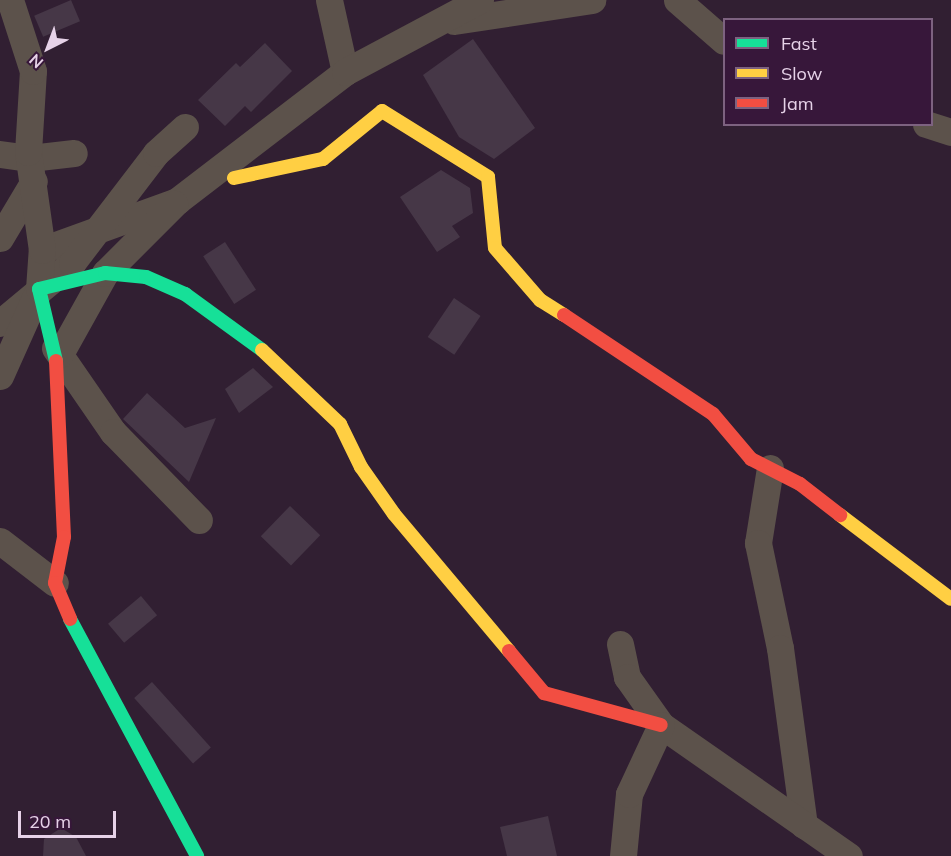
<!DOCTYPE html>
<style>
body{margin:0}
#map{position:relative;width:951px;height:856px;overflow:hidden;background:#311f32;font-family:Mulish,sans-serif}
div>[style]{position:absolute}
.building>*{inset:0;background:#463747;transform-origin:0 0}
.street>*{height:27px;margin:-13.5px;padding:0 13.5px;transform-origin:13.5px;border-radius:13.5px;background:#5c524b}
.fast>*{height:14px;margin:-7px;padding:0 7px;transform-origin:7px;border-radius:7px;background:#16e098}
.slow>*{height:14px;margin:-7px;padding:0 7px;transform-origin:7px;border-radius:7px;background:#ffcf43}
.jam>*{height:14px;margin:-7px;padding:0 7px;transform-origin:7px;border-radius:7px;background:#f24e42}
span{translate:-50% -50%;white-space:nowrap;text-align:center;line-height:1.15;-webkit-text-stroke:5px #37173a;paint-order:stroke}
.legend{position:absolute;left:723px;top:18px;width:210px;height:108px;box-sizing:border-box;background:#37173a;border:2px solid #7d6280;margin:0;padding:8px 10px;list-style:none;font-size:18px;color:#e6d2e8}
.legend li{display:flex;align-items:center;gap:12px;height:30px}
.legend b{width:30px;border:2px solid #7d6280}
.north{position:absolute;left:18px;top:18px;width:60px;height:60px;-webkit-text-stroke:4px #37173a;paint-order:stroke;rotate:222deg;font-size:16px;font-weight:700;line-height:24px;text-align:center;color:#e6d2e8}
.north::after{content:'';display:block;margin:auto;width:21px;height:27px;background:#e6d2e8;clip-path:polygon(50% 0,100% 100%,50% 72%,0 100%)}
.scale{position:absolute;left:18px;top:811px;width:98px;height:27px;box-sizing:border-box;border:3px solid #e6d2e8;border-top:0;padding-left:8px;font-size:18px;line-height:21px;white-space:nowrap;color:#e6d2e8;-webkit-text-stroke:4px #37173a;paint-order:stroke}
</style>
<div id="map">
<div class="building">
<div style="left:71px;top:0;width:23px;height:40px;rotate:67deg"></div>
<div style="clip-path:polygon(473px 39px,535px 128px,494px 159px,459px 137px,423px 75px)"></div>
<div style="clip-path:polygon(265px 43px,292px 71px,251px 112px,245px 106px,225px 126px,198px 100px,236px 63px,240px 67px)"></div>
<div style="clip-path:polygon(441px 170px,470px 188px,473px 213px,452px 226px,460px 237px,437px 252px,400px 197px)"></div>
<div style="left:225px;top:242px;width:57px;height:26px;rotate:57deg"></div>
<div style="left:454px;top:298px;width:32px;height:47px;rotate:34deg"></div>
<div style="clip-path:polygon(253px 368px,273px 387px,239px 413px,225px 389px)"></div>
<div style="clip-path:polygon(147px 393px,185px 428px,216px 418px,189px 482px,123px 419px)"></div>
<div style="left:290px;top:506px;width:42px;height:42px;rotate:44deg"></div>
<div style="left:141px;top:596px;width:25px;height:43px;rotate:50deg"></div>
<div style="left:152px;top:682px;width:88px;height:24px;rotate:48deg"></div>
<div style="clip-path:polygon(548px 816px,557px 856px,507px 856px,500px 827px)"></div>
<div style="clip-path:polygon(61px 828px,76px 837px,86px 856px,43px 856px,44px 839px)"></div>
</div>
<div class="street">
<div style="left:329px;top:0;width:74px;rotate:77.5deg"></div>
<div style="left:677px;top:0;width:62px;rotate:41.1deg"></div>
<div style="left:454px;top:21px;width:140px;rotate:-8.7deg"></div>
<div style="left:926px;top:124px;width:26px;rotate:18deg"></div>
<div style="left:0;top:154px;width:30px;rotate:8deg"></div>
<div style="left:30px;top:158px;width:44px;rotate:-6.5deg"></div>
<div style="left:0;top:238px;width:66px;rotate:-59.2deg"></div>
<div style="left:42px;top:250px;width:144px;rotate:-19.9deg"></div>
<div style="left:177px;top:201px;width:212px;rotate:-37.5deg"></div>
<div style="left:345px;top:72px;width:153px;rotate:-28.1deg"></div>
<div style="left:0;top:323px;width:94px;rotate:-39.8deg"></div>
<div style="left:72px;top:263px;width:138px;rotate:-52.6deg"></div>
<div style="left:156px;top:153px;width:39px;rotate:-42deg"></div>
<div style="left:55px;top:348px;width:102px;rotate:55.4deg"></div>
<div style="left:113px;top:432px;width:123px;rotate:45.7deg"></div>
<div style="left:60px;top:354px;width:93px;rotate:-60.9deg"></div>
<div style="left:105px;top:273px;width:98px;rotate:-45deg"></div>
<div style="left:0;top:376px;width:95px;rotate:-65.9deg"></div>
<div style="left:39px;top:289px;width:39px;rotate:-86deg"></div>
<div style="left:42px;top:250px;width:99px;rotate:-98.1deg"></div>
<div style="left:28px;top:152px;width:81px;rotate:-86.5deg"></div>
<div style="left:33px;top:71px;width:75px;rotate:-107.9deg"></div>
<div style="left:770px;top:468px;width:76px;rotate:99.1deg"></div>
<div style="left:758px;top:543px;width:107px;rotate:78.2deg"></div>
<div style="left:780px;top:648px;width:179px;rotate:82.3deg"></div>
<div style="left:0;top:541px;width:69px;rotate:37.4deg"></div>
<div style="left:620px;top:644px;width:34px;rotate:78deg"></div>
<div style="left:627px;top:677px;width:59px;rotate:54.7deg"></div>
<div style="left:661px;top:725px;width:229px;rotate:34.9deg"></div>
<div style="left:623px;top:856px;width:62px;rotate:-84.5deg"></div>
<div style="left:629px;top:794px;width:76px;rotate:-65.1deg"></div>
</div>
<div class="fast">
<div style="left:56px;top:361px;width:74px;rotate:-103.3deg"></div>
<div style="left:39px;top:289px;width:68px;rotate:-13.6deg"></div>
<div style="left:105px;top:273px;width:41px;rotate:5.6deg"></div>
<div style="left:146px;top:277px;width:43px;rotate:23.6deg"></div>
<div style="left:185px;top:294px;width:95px;rotate:36deg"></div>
<div style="left:70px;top:619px;width:269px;rotate:61.8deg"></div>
</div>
<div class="slow">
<div style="left:234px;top:178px;width:91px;rotate:-12.1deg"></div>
<div style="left:323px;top:159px;width:76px;rotate:-39.1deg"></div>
<div style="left:382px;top:111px;width:125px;rotate:31.9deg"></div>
<div style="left:488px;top:177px;width:71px;rotate:84.4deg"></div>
<div style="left:495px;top:248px;width:69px;rotate:49.1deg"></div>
<div style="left:540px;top:300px;width:28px;rotate:32deg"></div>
<div style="left:262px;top:350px;width:108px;rotate:43.5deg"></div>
<div style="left:340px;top:424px;width:48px;rotate:64deg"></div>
<div style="left:361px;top:467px;width:57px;rotate:54.9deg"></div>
<div style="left:394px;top:514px;width:179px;rotate:50deg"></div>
<div style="left:840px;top:515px;width:139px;rotate:37.1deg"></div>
</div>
<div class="jam">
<div style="left:564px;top:315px;width:179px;rotate:33.6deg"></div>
<div style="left:713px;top:414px;width:59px;rotate:49.8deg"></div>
<div style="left:751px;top:459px;width:55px;rotate:27deg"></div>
<div style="left:800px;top:484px;width:51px;rotate:37.8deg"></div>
<div style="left:56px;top:361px;width:176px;rotate:87.4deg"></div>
<div style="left:64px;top:537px;width:47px;rotate:101.1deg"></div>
<div style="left:55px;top:583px;width:39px;rotate:67deg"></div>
<div style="left:509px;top:651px;width:55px;rotate:50.2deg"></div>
<div style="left:544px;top:693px;width:121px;rotate:15.3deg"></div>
</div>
<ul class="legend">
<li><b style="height:8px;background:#16e098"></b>Fast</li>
<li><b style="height:8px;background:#ffcf43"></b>Slow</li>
<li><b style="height:8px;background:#f24e42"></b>Jam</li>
</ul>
<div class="north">N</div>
<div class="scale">20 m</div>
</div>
